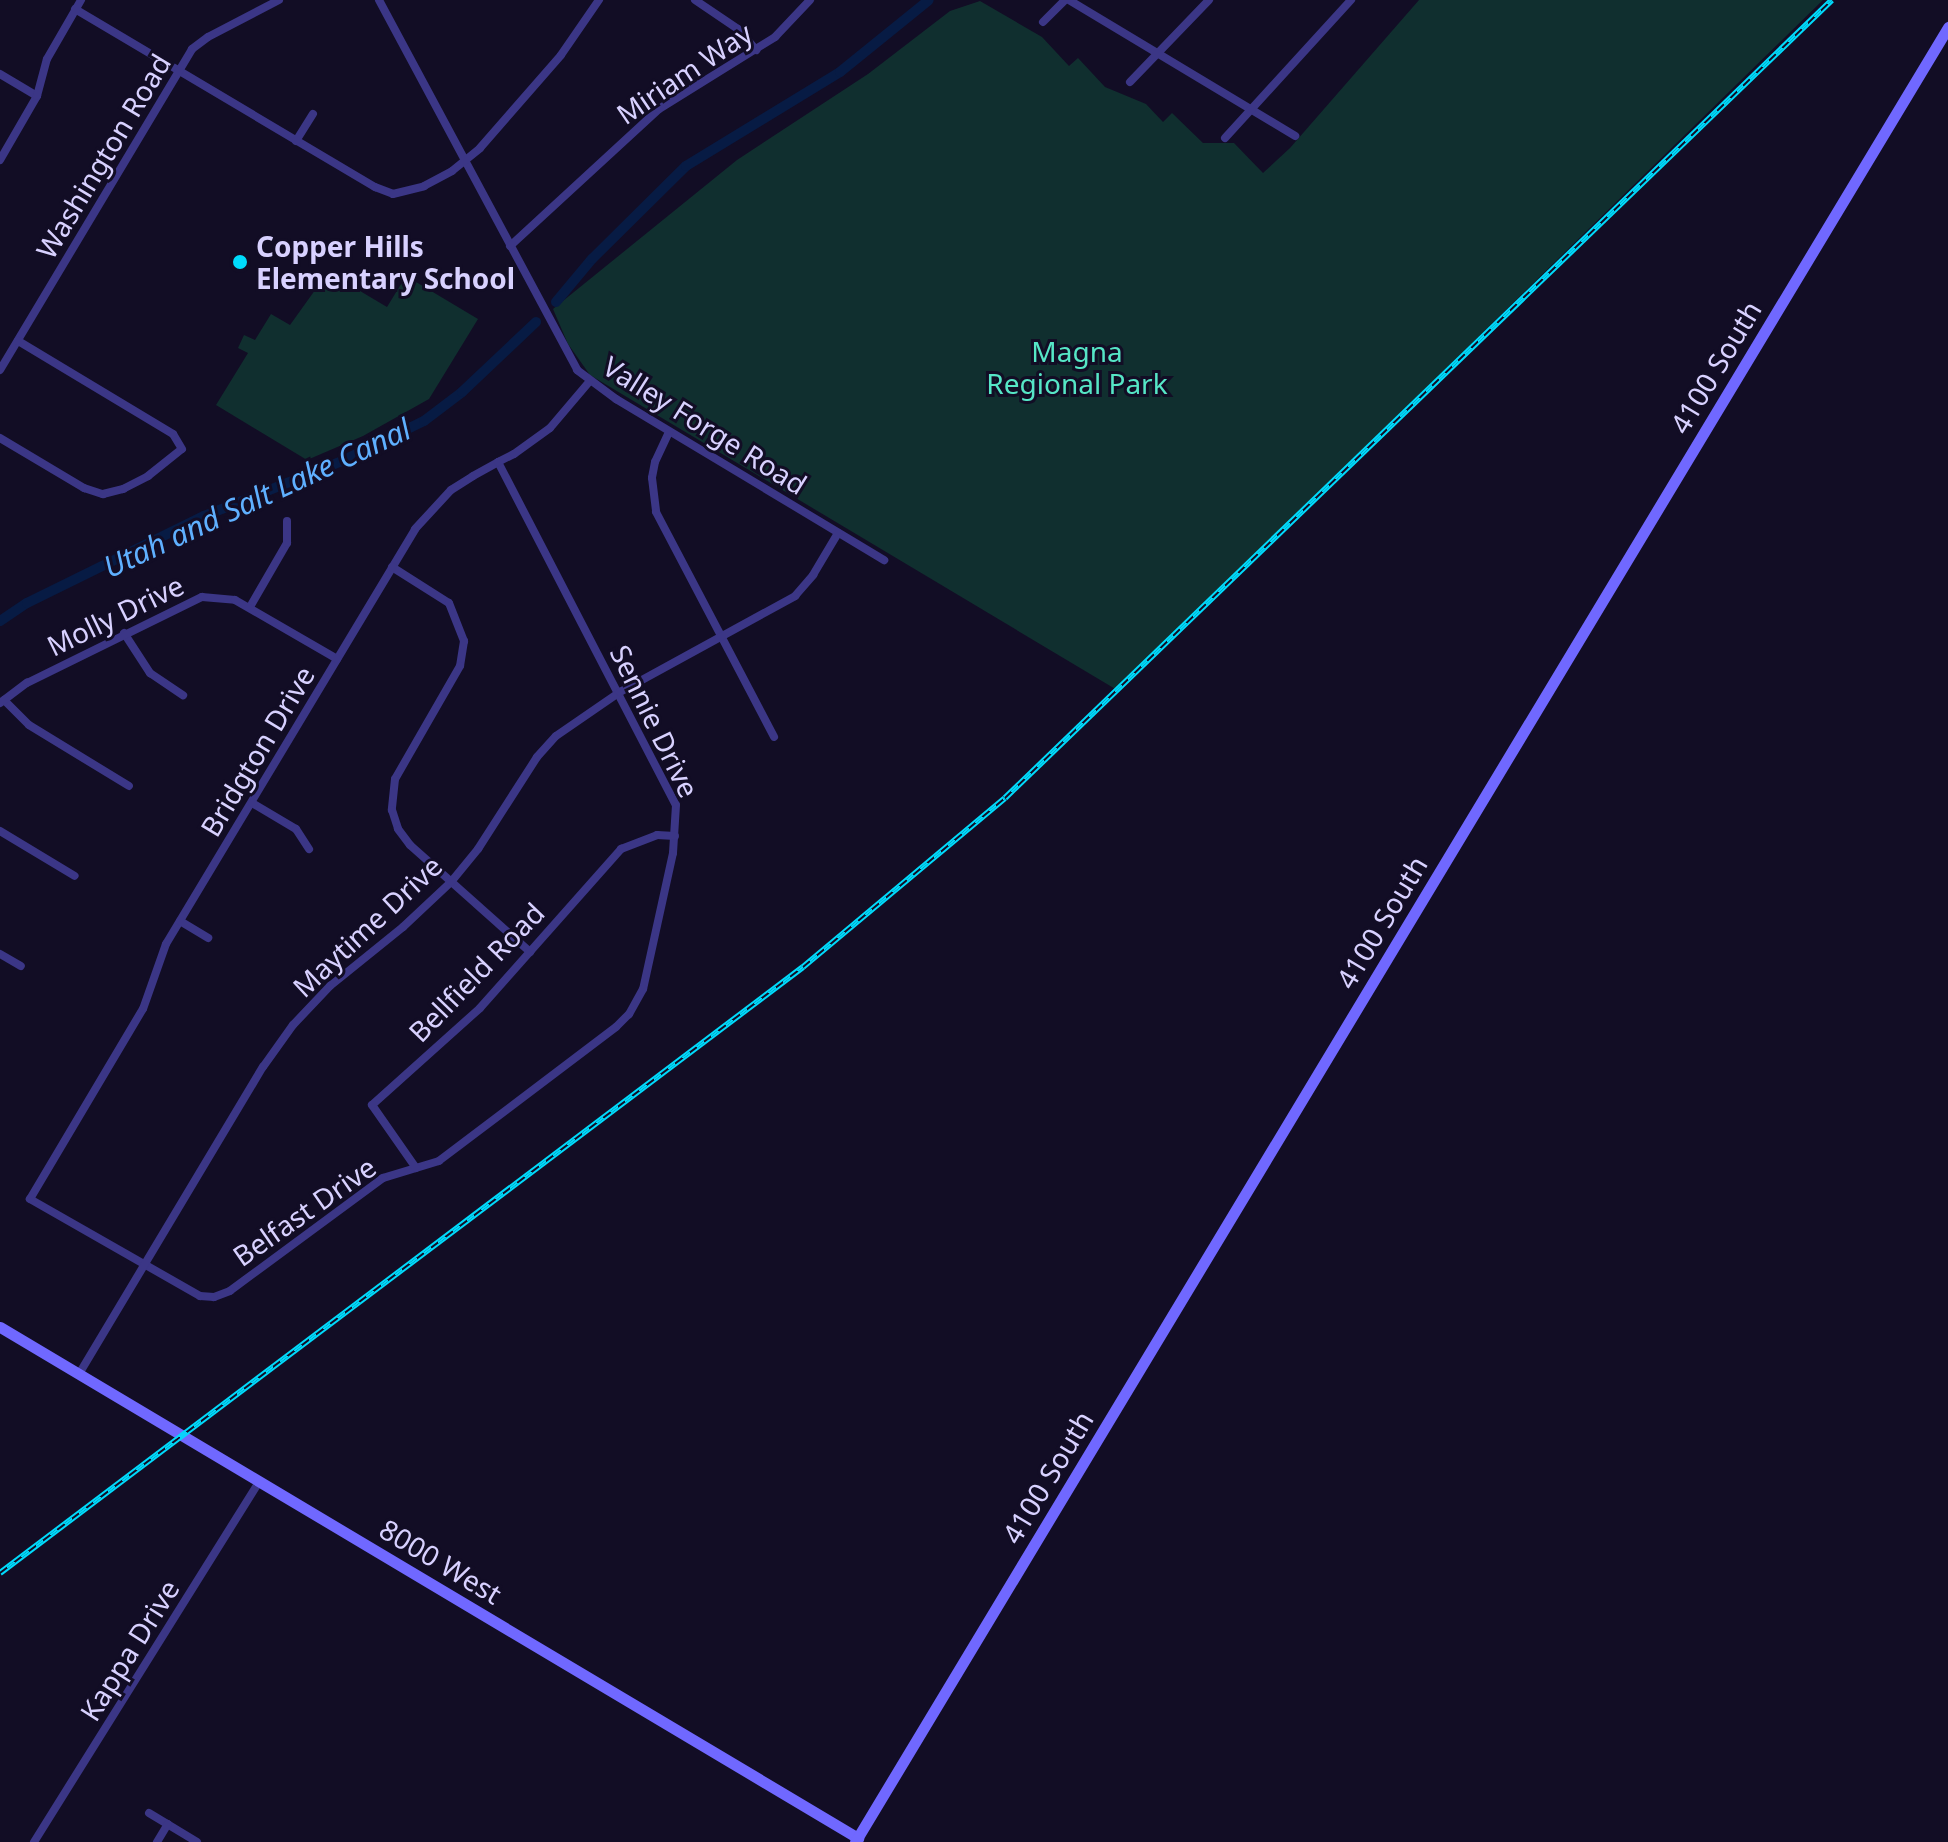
<!DOCTYPE html>
<style>
body{margin:0}
#map{position:relative;width:1948px;height:1842px;overflow:hidden;background:#120d25;font-family:"Noto Sans",sans-serif}
div>[style]{position:absolute}
.green>*{inset:0;background:#102f2f}
.canal>*{height:10px;margin:-5px;padding:0 5px;transform-origin:5px;border-radius:5px;background:#071b44}
.street>*{height:8px;margin:-4px;padding:0 4px;transform-origin:4px;border-radius:4px;background:#3b3686}
.secondary>*{height:11px;margin:-5.5px;padding:0 5.5px;transform-origin:5.5px;border-radius:5.5px;background:#7068ff}
.rail>*{height:6px;margin-top:-3px;transform-origin:0;background:repeating-linear-gradient(90deg,#120d25 0 9px,#00dbfc 0 18px);box-sizing:border-box;border-block:2px solid #00dbfc}
.dots>*{width:22px;height:22px;translate:-50% -50%;box-sizing:border-box;border:4px solid #120d25;border-radius:50%}
span{translate:-50% -50%;white-space:nowrap;text-align:center;line-height:1.15;-webkit-text-stroke:6px #120d25;paint-order:stroke}
.street-label{font-size:28px;color:#d8d1ff}
.poi-label{font-size:28px;color:#d8d1ff;font-weight:700}
.left{translate:0 -50%;text-align:left}
.park-label{font-size:28px;color:#56e6c6}
.water-label{font-size:30px;color:#5fb0ff;font-style:italic}
</style>
<div id="map">
<div class="green">
<div style="clip-path:polygon(1419px 0,1823px 0,1117px 690px,590px 375px,568px 344px,553px 309px,737px 160px,868px 74px,950px 11px,980px 1px,1042px 37px,1069px 66px,1078px 58px,1105px 87px,1146px 104px,1163px 122px,1172px 113px,1203px 143px,1234px 143px,1263px 173px,1290px 148px)"></div>
<div style="clip-path:polygon(328px 272px,387px 307px,406px 276px,478px 319px,429px 399px,363px 436px,307px 460px,216px 405px,248px 353px,238px 348px,244px 335px,255px 340px,271px 314px,290px 325px)"></div>
</div>
<div class="canal">
<div style="left:556px;top:302px;width:56px;rotate:-50.1deg"></div>
<div style="left:592px;top:259px;width:132px;rotate:-44.7deg"></div>
<div style="left:686px;top:166px;width:180px;rotate:-31.4deg"></div>
<div style="left:840px;top:72px;width:114px;rotate:-39deg"></div>
<div style="left:0;top:621px;width:32px;rotate:-34deg"></div>
<div style="left:27px;top:603px;width:197px;rotate:-26.2deg"></div>
<div style="left:204px;top:516px;width:149px;rotate:-21.7deg"></div>
<div style="left:342px;top:461px;width:91px;rotate:-26deg"></div>
<div style="left:424px;top:421px;width:48px;rotate:-37.3deg"></div>
<div style="left:462px;top:392px;width:102px;rotate:-43.4deg"></div>
</div>
<div class="street">
<div style="left:379px;top:0;width:420px;rotate:61.8deg"></div>
<div style="left:577px;top:370px;width:49px;rotate:36.6deg"></div>
<div style="left:616px;top:399px;width:313px;rotate:31deg"></div>
<div style="left:695px;top:0;width:52px;rotate:34deg"></div>
<div style="left:738px;top:29px;width:28px;rotate:49deg"></div>
<div style="left:1069px;top:0;width:264px;rotate:31deg"></div>
<div style="left:75px;top:9px;width:349px;rotate:30.7deg"></div>
<div style="left:375px;top:187px;width:19px;rotate:21deg"></div>
<div style="left:393px;top:194px;width:32px;rotate:-14deg"></div>
<div style="left:424px;top:186px;width:32px;rotate:-28deg"></div>
<div style="left:452px;top:171px;width:36px;rotate:-39deg"></div>
<div style="left:480px;top:148px;width:123px;rotate:-48.9deg"></div>
<div style="left:561px;top:55px;width:67px;rotate:-55.4deg"></div>
<div style="left:1043px;top:22px;width:31px;rotate:-45deg"></div>
<div style="left:0;top:74px;width:43px;rotate:30.7deg"></div>
<div style="left:1130px;top:82px;width:114px;rotate:-46.1deg"></div>
<div style="left:1225px;top:138px;width:187px;rotate:-47.6deg"></div>
<div style="left:296px;top:141px;width:32px;rotate:-58deg"></div>
<div style="left:0;top:160px;width:74px;rotate:-60deg"></div>
<div style="left:37px;top:96px;width:38px;rotate:-75deg"></div>
<div style="left:47px;top:59px;width:68px;rotate:-60deg"></div>
<div style="left:510px;top:246px;width:202px;rotate:-42.6deg"></div>
<div style="left:659px;top:109px;width:137px;rotate:-31.8deg"></div>
<div style="left:775px;top:37px;width:51px;rotate:-46.6deg"></div>
<div style="left:0;top:370px;width:374px;rotate:-59.1deg"></div>
<div style="left:192px;top:49px;width:20px;rotate:-37deg"></div>
<div style="left:208px;top:37px;width:80px;rotate:-27.5deg"></div>
<div style="left:669px;top:432px;width:33px;rotate:115deg"></div>
<div style="left:655px;top:462px;width:16px;rotate:101deg"></div>
<div style="left:652px;top:478px;width:34px;rotate:83deg"></div>
<div style="left:656px;top:512px;width:254px;rotate:62.3deg"></div>
<div style="left:0;top:438px;width:98px;rotate:30.8deg"></div>
<div style="left:84px;top:488px;width:20px;rotate:18deg"></div>
<div style="left:103px;top:494px;width:21px;rotate:-14deg"></div>
<div style="left:123px;top:489px;width:28px;rotate:-27deg"></div>
<div style="left:148px;top:476px;width:43px;rotate:-38.5deg"></div>
<div style="left:182px;top:449px;width:17px;rotate:-121deg"></div>
<div style="left:173px;top:434px;width:181px;rotate:-149deg"></div>
<div style="left:498px;top:462px;width:386px;rotate:62.6deg"></div>
<div style="left:676px;top:805px;width:48px;rotate:93.6deg"></div>
<div style="left:673px;top:853px;width:139px;rotate:102.4deg"></div>
<div style="left:643px;top:989px;width:29px;rotate:119deg"></div>
<div style="left:629px;top:1014px;width:18px;rotate:135deg"></div>
<div style="left:616px;top:1027px;width:222px;rotate:142.9deg"></div>
<div style="left:439px;top:1161px;width:59px;rotate:163.1deg"></div>
<div style="left:383px;top:1178px;width:190px;rotate:143.6deg"></div>
<div style="left:230px;top:1291px;width:17px;rotate:159deg"></div>
<div style="left:214px;top:1297px;width:14px;rotate:-176deg"></div>
<div style="left:200px;top:1296px;width:196px;rotate:-150.3deg"></div>
<div style="left:30px;top:1199px;width:221px;rotate:-59.3deg"></div>
<div style="left:143px;top:1009px;width:69px;rotate:-70.5deg"></div>
<div style="left:166px;top:944px;width:484px;rotate:-59deg"></div>
<div style="left:415px;top:529px;width:53px;rotate:-47.3deg"></div>
<div style="left:451px;top:490px;width:26px;rotate:-32deg"></div>
<div style="left:473px;top:476px;width:29px;rotate:-29deg"></div>
<div style="left:498px;top:462px;width:18px;rotate:-27deg"></div>
<div style="left:514px;top:454px;width:44px;rotate:-35.8deg"></div>
<div style="left:550px;top:428px;width:60px;rotate:-49.7deg"></div>
<div style="left:392px;top:567px;width:67px;rotate:32.3deg"></div>
<div style="left:449px;top:603px;width:41px;rotate:68.5deg"></div>
<div style="left:464px;top:641px;width:25px;rotate:99deg"></div>
<div style="left:460px;top:666px;width:130px;rotate:119.9deg"></div>
<div style="left:395px;top:779px;width:31px;rotate:96deg"></div>
<div style="left:392px;top:810px;width:20px;rotate:72deg"></div>
<div style="left:398px;top:829px;width:20px;rotate:53deg"></div>
<div style="left:410px;top:845px;width:161px;rotate:41.7deg"></div>
<div style="left:250px;top:607px;width:74px;rotate:-60deg"></div>
<div style="left:287px;top:543px;width:22px;rotate:-90deg"></div>
<div style="left:124px;top:633px;width:48px;rotate:57deg"></div>
<div style="left:150px;top:673px;width:40px;rotate:34deg"></div>
<div style="left:4px;top:700px;width:35px;rotate:45deg"></div>
<div style="left:29px;top:725px;width:117px;rotate:31.4deg"></div>
<div style="left:0;top:703px;width:34px;rotate:-37deg"></div>
<div style="left:27px;top:683px;width:195px;rotate:-26.2deg"></div>
<div style="left:202px;top:597px;width:33px;rotate:5deg"></div>
<div style="left:235px;top:600px;width:118px;rotate:30deg"></div>
<div style="left:252px;top:803px;width:51px;rotate:30.6deg"></div>
<div style="left:296px;top:829px;width:24px;rotate:57deg"></div>
<div style="left:0;top:831px;width:87px;rotate:31deg"></div>
<div style="left:180px;top:921px;width:33px;rotate:31deg"></div>
<div style="left:0;top:954px;width:24px;rotate:30deg"></div>
<div style="left:416px;top:1168px;width:77px;rotate:-124.9deg"></div>
<div style="left:372px;top:1105px;width:145px;rotate:-41.9deg"></div>
<div style="left:480px;top:1008px;width:213px;rotate:-48.4deg"></div>
<div style="left:621px;top:849px;width:39px;rotate:-21deg"></div>
<div style="left:657px;top:835px;width:18px;rotate:3deg"></div>
<div style="left:79px;top:1374px;width:358px;rotate:-59.1deg"></div>
<div style="left:263px;top:1067px;width:52px;rotate:-54.5deg"></div>
<div style="left:293px;top:1025px;width:54px;rotate:-46.5deg"></div>
<div style="left:330px;top:986px;width:94px;rotate:-38.9deg"></div>
<div style="left:403px;top:927px;width:66px;rotate:-43.2deg"></div>
<div style="left:451px;top:882px;width:43px;rotate:-50.7deg"></div>
<div style="left:478px;top:849px;width:109px;rotate:-57.3deg"></div>
<div style="left:537px;top:757px;width:28px;rotate:-48deg"></div>
<div style="left:556px;top:736px;width:78px;rotate:-34.5deg"></div>
<div style="left:620px;top:692px;width:200px;rotate:-28.7deg"></div>
<div style="left:795px;top:596px;width:28px;rotate:-49deg"></div>
<div style="left:813px;top:575px;width:49px;rotate:-59.2deg"></div>
<div style="left:149px;top:1813px;width:56px;rotate:31.1deg"></div>
<div style="left:34px;top:1842px;width:426px;rotate:-58deg"></div>
<div style="left:157px;top:1842px;width:21px;rotate:-59deg"></div>
</div>
<div class="secondary">
<div style="left:0;top:1327px;width:999px;rotate:30.78deg"></div>
<div style="left:855px;top:1842px;width:2119px;rotate:-58.94deg"></div>
</div>
<div class="rail">
<div style="left:0;top:1573px;width:1006px;rotate:-37.04deg"></div>
<div style="left:803px;top:967px;width:263px;rotate:-39.9deg"></div>
<div style="left:1005px;top:798px;width:1149px;rotate:-43.98deg"></div>
</div>
<div class="dots">
<div style="left:240px;top:262px;background:#00dbfc"></div>
</div>
<div class="street-label">
<span style="left:684px;top:73px;rotate:-34deg">Miriam Way</span>
<span style="left:103px;top:156px;rotate:-59deg">Washington Road</span>
<span style="left:1715px;top:367px;rotate:-59deg">4100 South</span>
<span style="left:705px;top:425px;rotate:32deg">Valley Forge Road</span>
<span style="left:115px;top:615px;rotate:-26deg">Molly Drive</span>
<span style="left:655px;top:721px;rotate:64deg">Sennie Drive</span>
<span style="left:257px;top:751px;rotate:-59deg">Bridgton Drive</span>
<span style="left:1381px;top:922px;rotate:-59deg">4100 South</span>
<span style="left:367px;top:926px;rotate:-43deg">Maytime Drive</span>
<span style="left:476px;top:972px;rotate:-46deg">Bellfield Road</span>
<span style="left:304px;top:1211px;rotate:-35deg">Belfast Drive</span>
<span style="left:1047px;top:1477px;rotate:-59deg">4100 South</span>
<span style="left:441px;top:1561px;rotate:31deg">8000 West</span>
<span style="left:129px;top:1650px;rotate:-58deg">Kappa Drive</span>
</div>
<div class="poi-label">
<span class="left" style="left:256px;top:262px">Copper Hills<br>Elementary School</span>
</div>
<div class="park-label">
<span style="left:1077px;top:367px">Magna<br>Regional Park</span>
</div>
<div class="water-label">
<span style="left:257px;top:498px;rotate:-25deg">Utah and Salt Lake Canal</span>
</div>
</div>
